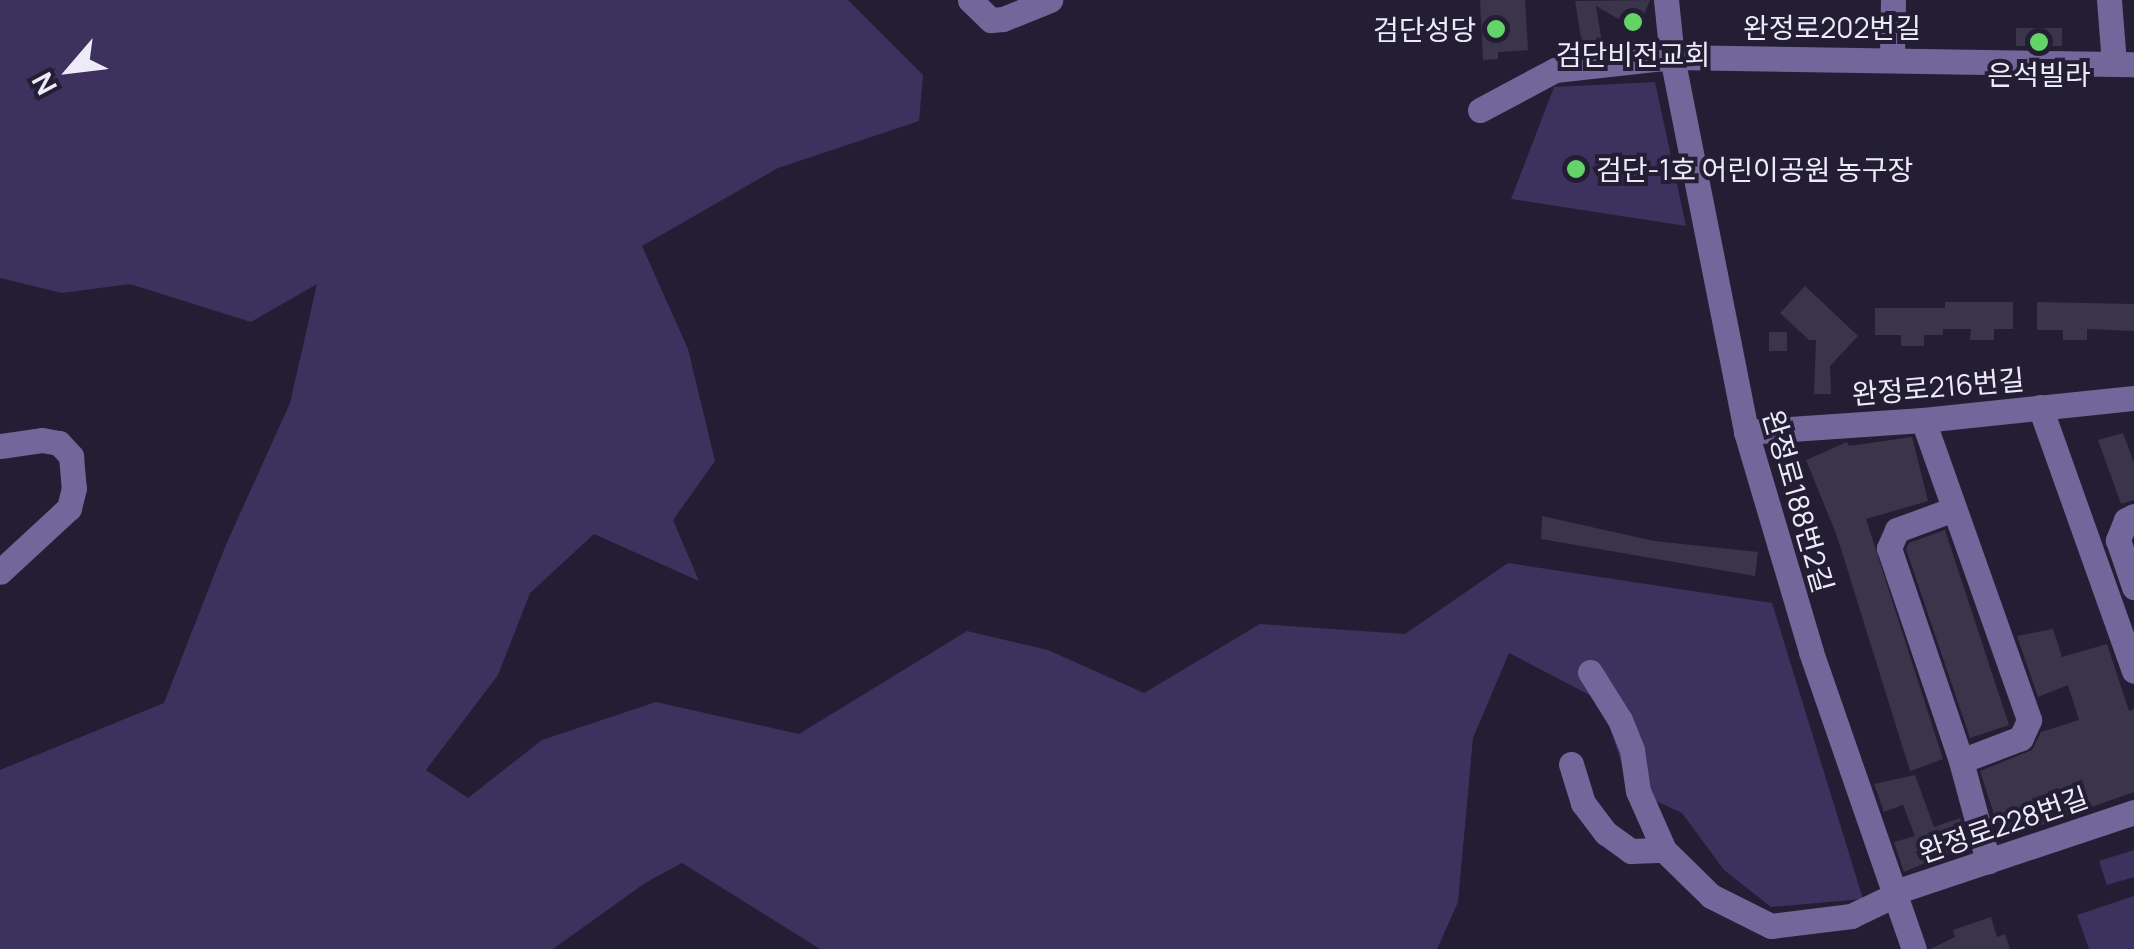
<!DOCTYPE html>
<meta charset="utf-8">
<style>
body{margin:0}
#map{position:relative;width:2134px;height:949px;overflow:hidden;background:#231e33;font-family:Manrope,"Noto Sans KR",sans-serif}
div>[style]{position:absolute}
.green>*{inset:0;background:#3d315e}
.building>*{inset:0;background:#3a354b;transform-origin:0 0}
.minor>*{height:25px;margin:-12.5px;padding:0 12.5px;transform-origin:12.5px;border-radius:12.5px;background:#72669a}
.dots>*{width:28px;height:28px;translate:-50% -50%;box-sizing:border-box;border:5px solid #231e33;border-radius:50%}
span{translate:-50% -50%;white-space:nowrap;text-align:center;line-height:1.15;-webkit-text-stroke:8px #231e33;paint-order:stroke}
.street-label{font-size:28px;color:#eeebf9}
.poi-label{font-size:28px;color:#eeebf9}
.right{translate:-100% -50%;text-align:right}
.left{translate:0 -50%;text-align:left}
.north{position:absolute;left:20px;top:20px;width:100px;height:100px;-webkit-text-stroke:8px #231e33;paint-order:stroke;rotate:242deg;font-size:28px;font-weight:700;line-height:40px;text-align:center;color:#eeebf9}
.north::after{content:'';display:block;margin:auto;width:35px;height:45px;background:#eeebf9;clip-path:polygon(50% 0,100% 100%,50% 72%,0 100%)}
</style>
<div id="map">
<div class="green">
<div style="clip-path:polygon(0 0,848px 0,923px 75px,919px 121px,778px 168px,642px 246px,688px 349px,715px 461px,673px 520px,699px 581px,594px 534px,530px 593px,498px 675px,426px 770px,468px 798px,542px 740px,656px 702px,799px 734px,967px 631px,1048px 650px,1144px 693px,1260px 624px,1405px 634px,1508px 563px,1772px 603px,1863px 899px,1771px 907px,1724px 870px,1682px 813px,1630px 789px,1601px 701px,1509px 653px,1473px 738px,1458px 902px,1437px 949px,820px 949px,682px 863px,645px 883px,553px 949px,0 949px,0 770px,164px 703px,225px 547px,290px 403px,317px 284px,251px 322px,130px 284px,62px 293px,0 278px)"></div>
<div style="clip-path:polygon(1655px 82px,1686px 226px,1511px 199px,1554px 87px)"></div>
<div style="clip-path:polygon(2134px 850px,2134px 877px,2107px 885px,2099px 861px)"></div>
<div style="clip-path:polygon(2134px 896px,2134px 949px,2089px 949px,2077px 915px)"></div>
</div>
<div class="building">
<div style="clip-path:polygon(1480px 0,1525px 0,1528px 50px,1498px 52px,1498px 59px,1483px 60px)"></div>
<div style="clip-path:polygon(1650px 0,1638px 30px,1596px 6px,1603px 48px,1583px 51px,1575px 1px)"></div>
<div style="left:2016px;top:28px;width:46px;height:18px"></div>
<div style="clip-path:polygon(1805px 286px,1858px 336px,1830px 366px,1831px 394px,1814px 394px,1816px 340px,1809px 340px,1780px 313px)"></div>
<div style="clip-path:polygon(1945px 302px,2013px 302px,2013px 329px,1994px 329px,1994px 340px,1970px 340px,1971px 329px,1943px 329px,1943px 335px,1924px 335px,1924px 346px,1901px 346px,1901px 335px,1875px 335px,1875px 308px,1945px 308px)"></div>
<div style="clip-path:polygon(2037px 302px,2134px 304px,2134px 331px,2087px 329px,2087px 340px,2063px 340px,2063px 330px,2037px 330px)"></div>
<div style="left:1769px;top:332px;width:18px;height:19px"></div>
<div style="clip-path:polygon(2123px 433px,2134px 463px,2134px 500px,2121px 504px,2098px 440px)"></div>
<div style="clip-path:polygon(1912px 437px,1928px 501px,1866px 519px,1943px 759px,1910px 771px,1837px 536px,1806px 460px,1847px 442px,1849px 446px)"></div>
<div style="clip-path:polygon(1542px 516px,1654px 541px,1758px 552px,1755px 576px,1541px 539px)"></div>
<div style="clip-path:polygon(1945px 530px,2009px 725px,1970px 738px,1906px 549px,1909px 543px)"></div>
<div style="clip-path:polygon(2053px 629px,2062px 657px,2107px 644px,2129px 711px,2134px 709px,2134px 792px,2002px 839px,1980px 771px,2032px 750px,2041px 732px,2079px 720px,2068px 685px,2038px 697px,2017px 636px)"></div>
<div style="clip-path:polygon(1915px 775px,1934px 827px,1960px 818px,1967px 845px,1904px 872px,1894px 842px,1915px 836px,1903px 805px,1884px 812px,1874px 784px)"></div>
<div style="clip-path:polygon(1991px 917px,1997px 937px,2005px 934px,2010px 949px,1930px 949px,1955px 937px,1953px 930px)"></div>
</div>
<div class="minor">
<div style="left:970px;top:0;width:29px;rotate:44deg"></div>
<div style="left:991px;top:20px;width:12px;rotate:-5deg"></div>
<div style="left:1003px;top:19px;width:51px;rotate:-22deg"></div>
<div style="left:1666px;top:0;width:57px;rotate:84deg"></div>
<div style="left:1672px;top:57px;width:382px;rotate:78.8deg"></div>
<div style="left:1746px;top:432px;width:229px;rotate:73.5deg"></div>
<div style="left:1811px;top:652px;width:314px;rotate:70.9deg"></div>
<div style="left:2109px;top:0;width:63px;rotate:85.5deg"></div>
<div style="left:1892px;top:57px;width:57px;rotate:-89deg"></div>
<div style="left:1480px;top:110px;width:85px;rotate:-28.1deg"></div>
<div style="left:1555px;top:70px;width:118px;rotate:-6.3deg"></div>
<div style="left:1672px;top:57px;width:462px;rotate:0.9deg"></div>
<div style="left:2040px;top:407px;width:280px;rotate:70.4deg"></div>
<div style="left:1923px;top:420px;width:318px;rotate:70.5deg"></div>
<div style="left:2029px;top:720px;width:20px;rotate:114deg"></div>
<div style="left:2021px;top:738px;width:64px;rotate:159deg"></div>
<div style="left:1746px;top:432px;width:177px;rotate:-3.9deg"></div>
<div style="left:1923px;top:420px;width:212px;rotate:-6deg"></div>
<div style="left:0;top:446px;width:42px;rotate:-8.1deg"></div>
<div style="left:42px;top:440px;width:17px;rotate:10deg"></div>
<div style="left:59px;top:443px;width:18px;rotate:47deg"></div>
<div style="left:71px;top:456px;width:32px;rotate:85deg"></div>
<div style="left:74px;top:488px;width:21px;rotate:104deg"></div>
<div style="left:69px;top:508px;width:94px;rotate:137.2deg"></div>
<div style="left:1954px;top:509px;width:61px;rotate:159.8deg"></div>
<div style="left:1897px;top:530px;width:20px;rotate:114deg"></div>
<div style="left:1889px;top:548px;width:225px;rotate:71.3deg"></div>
<div style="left:1961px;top:761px;width:104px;rotate:74.9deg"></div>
<div style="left:2134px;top:516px;width:9px;rotate:153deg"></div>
<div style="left:2126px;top:520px;width:22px;rotate:112deg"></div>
<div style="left:2118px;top:540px;width:50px;rotate:71.2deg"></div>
<div style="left:1590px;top:672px;width:57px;rotate:58deg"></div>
<div style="left:1620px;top:720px;width:32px;rotate:68deg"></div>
<div style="left:1632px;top:750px;width:41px;rotate:81.7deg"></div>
<div style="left:1638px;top:791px;width:64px;rotate:66.2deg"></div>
<div style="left:1571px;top:764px;width:41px;rotate:72.9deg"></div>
<div style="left:1583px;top:803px;width:38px;rotate:53deg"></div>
<div style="left:1606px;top:833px;width:31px;rotate:36deg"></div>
<div style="left:1631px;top:851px;width:33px;rotate:-2deg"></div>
<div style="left:1664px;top:850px;width:66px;rotate:44.4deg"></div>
<div style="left:1711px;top:896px;width:67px;rotate:26.6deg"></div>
<div style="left:1771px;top:926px;width:81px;rotate:-7.1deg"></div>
<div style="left:1851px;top:916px;width:47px;rotate:-25.5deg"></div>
<div style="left:1892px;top:893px;width:255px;rotate:-18.5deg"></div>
</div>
<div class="dots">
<div style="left:1633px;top:22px;background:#63d468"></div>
<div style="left:1496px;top:29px;background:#63d468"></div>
<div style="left:2039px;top:42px;background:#63d468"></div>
<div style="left:1576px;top:169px;background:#63d468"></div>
</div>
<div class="street-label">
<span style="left:1832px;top:27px">완정로202번길</span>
<span style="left:1938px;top:386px;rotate:-5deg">완정로216번길</span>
<span style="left:1799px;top:501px;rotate:74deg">완정로188번2길</span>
<span style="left:2003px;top:824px;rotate:-19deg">완정로228번길</span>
</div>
<div class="poi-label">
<span class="right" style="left:1476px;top:29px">검단성당</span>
<span style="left:1633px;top:54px">검단비전교회</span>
<span style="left:2039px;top:74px">은석빌라</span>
<span class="left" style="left:1596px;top:169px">검단-1호 어린이공원 농구장</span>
</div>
<div class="north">N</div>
</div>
